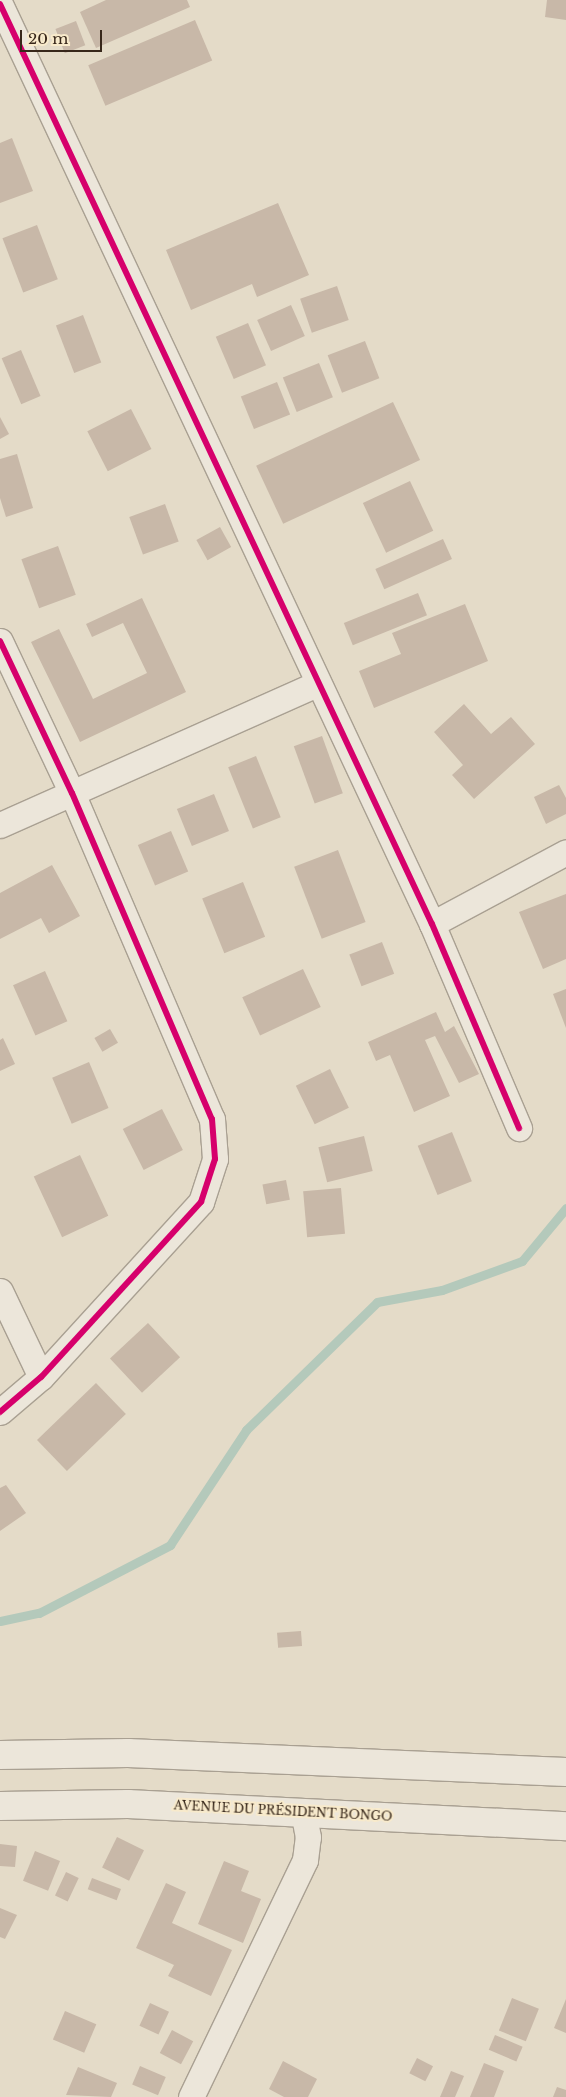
<!DOCTYPE html>
<meta charset="utf-8">
<style>
body{margin:0}
#map{position:relative;width:566px;height:2097px;overflow:hidden;background:#e4dbc8;font-family:"Libre Baskerville",serif}
div>[style]{position:absolute}
.stream>*{height:9px;margin:-4.5px;padding:0 4.5px;transform-origin:4.5px;border-radius:4.5px;background:#b4c9bb}
.building>*{inset:0;background:#c8b8a8;transform-origin:0 0}
.roads{filter:drop-shadow(1px 0 #a9a092) drop-shadow(-1px 0 #a9a092) drop-shadow(0 1px #a9a092) drop-shadow(0 -1px #a9a092)}
.street>*{height:25px;margin:-12.5px;padding:0 12.5px;transform-origin:12.5px;border-radius:12.5px;background:#ece6da}
.secondary>*{height:28px;margin:-14px;padding:0 14px;transform-origin:14px;border-radius:14px;background:#ece6da}
.cycleway>*{height:6px;margin:-3px;padding:0 3px;transform-origin:3px;border-radius:3px;background:#d6006c}
span{translate:-50% -50%;white-space:nowrap;text-align:center;line-height:1.15;-webkit-text-stroke:4px #f8eacb;paint-order:stroke}
.street-label{font-size:12px;color:#37271a}
.scale{position:absolute;left:20px;top:30px;width:82px;height:22px;box-sizing:border-box;border:2px solid #37271a;border-top:0;padding-left:6px;font-size:15px;line-height:18px;white-space:nowrap;color:#37271a;-webkit-text-stroke:4px #f8eacb;paint-order:stroke}
</style>
<div id="map">
<div class="stream">
<div style="left:0;top:1621px;width:40px;rotate:-12deg"></div>
<div style="left:39px;top:1613px;width:148px;rotate:-27.4deg"></div>
<div style="left:170px;top:1545px;width:138px;rotate:-56.5deg"></div>
<div style="left:246px;top:1430px;width:183px;rotate:-44.3deg"></div>
<div style="left:377px;top:1302px;width:66px;rotate:-10.5deg"></div>
<div style="left:442px;top:1290px;width:85px;rotate:-19.9deg"></div>
<div style="left:522px;top:1261px;width:69px;rotate:-50.3deg"></div>
</div>
<div class="building">
<div style="clip-path:polygon(106px 0,187px 0,190px 7px,96px 48px,80px 12px)"></div>
<div style="clip-path:polygon(547px 0,566px 0,566px 20px,545px 17px)"></div>
<div style="left:195px;top:20px;width:44px;height:116px;rotate:67deg"></div>
<div style="left:76px;top:21px;width:26px;height:22px;rotate:69deg"></div>
<div style="clip-path:polygon(12px 138px,33px 191px,0 203px,0 143px)"></div>
<div style="clip-path:polygon(278px 203px,309px 275px,257px 297px,252px 284px,191px 310px,166px 250px)"></div>
<div style="left:37px;top:225px;width:58px;height:37px;rotate:69deg"></div>
<div style="left:337px;top:286px;width:36px;height:39px;rotate:71deg"></div>
<div style="left:291px;top:305px;width:34px;height:37px;rotate:66deg"></div>
<div style="left:83px;top:315px;width:51px;height:29px;rotate:69deg"></div>
<div style="left:248px;top:323px;width:46px;height:35px;rotate:67deg"></div>
<div style="left:365px;top:341px;width:40px;height:40px;rotate:69deg"></div>
<div style="left:21px;top:350px;width:50px;height:21px;rotate:67deg"></div>
<div style="left:319px;top:363px;width:37px;height:39px;rotate:68deg"></div>
<div style="left:277px;top:382px;width:35px;height:39px;rotate:68deg"></div>
<div style="left:393px;top:402px;width:64px;height:151px;rotate:65deg"></div>
<div style="left:131px;top:409px;width:45px;height:49px;rotate:63deg"></div>
<div style="clip-path:polygon(0 417px,9px 434px,0 439px)"></div>
<div style="clip-path:polygon(17px 454px,33px 508px,6px 517px,0 498px,0 459px)"></div>
<div style="left:410px;top:481px;width:55px;height:52px;rotate:65deg"></div>
<div style="left:165px;top:504px;width:40px;height:38px;rotate:70deg"></div>
<div style="left:220px;top:527px;width:23px;height:27px;rotate:61deg"></div>
<div style="left:443px;top:539px;width:22px;height:74px;rotate:66deg"></div>
<div style="left:58px;top:546px;width:52px;height:39px;rotate:70deg"></div>
<div style="left:418px;top:593px;width:24px;height:80px;rotate:68deg"></div>
<div style="clip-path:polygon(142px 598px,186px 692px,80px 742px,31px 642px,59px 629px,93px 699px,147px 673px,123px 623px,92px 637px,86px 624px)"></div>
<div style="clip-path:polygon(465px 604px,488px 661px,374px 708px,359px 671px,401px 654px,392px 633px)"></div>
<div style="clip-path:polygon(464px 704px,491px 734px,511px 717px,535px 744px,474px 799px,452px 775px,463px 765px,434px 732px)"></div>
<div style="left:322px;top:736px;width:61px;height:30px;rotate:70deg"></div>
<div style="left:256px;top:756px;width:66px;height:30px;rotate:68deg"></div>
<div style="clip-path:polygon(559px 785px,566px 798px,566px 814px,546px 824px,534px 797px)"></div>
<div style="left:214px;top:794px;width:40px;height:40px;rotate:68deg"></div>
<div style="left:171px;top:831px;width:44px;height:36px;rotate:67deg"></div>
<div style="left:338px;top:850px;width:77px;height:47px;rotate:69deg"></div>
<div style="clip-path:polygon(52px 865px,80px 916px,49px 933px,41px 918px,0 939px,0 893px)"></div>
<div style="left:243px;top:882px;width:59px;height:44px;rotate:68deg"></div>
<div style="clip-path:polygon(566px 894px,566px 959px,543px 969px,519px 912px)"></div>
<div style="left:382px;top:942px;width:34px;height:35px;rotate:69deg"></div>
<div style="left:303px;top:969px;width:42px;height:67px;rotate:65deg"></div>
<div style="left:45px;top:971px;width:55px;height:35px;rotate:66deg"></div>
<div style="clip-path:polygon(566px 989px,566px 1028px,553px 994px)"></div>
<div style="clip-path:polygon(436px 1012px,445px 1032px,454px 1026px,479px 1074px,459px 1083px,435px 1036px,425px 1040px,450px 1096px,414px 1112px,390px 1055px,376px 1061px,368px 1042px)"></div>
<div style="left:110px;top:1029px;width:16px;height:18px;rotate:60deg"></div>
<div style="clip-path:polygon(3px 1038px,15px 1064px,0 1071px,0 1040px)"></div>
<div style="left:89px;top:1062px;width:50px;height:40px;rotate:67deg"></div>
<div style="left:330px;top:1069px;width:43px;height:38px;rotate:64deg"></div>
<div style="left:162px;top:1109px;width:46px;height:44px;rotate:63deg"></div>
<div style="left:452px;top:1132px;width:53px;height:37px;rotate:68deg"></div>
<div style="left:364px;top:1136px;width:36px;height:47px;rotate:76deg"></div>
<div style="left:80px;top:1155px;width:67px;height:51px;rotate:65deg"></div>
<div style="left:286px;top:1180px;width:20px;height:24px;rotate:79deg"></div>
<div style="left:341px;top:1188px;width:46px;height:38px;rotate:85deg"></div>
<div style="left:148px;top:1323px;width:47px;height:52px;rotate:47deg"></div>
<div style="left:96px;top:1383px;width:43px;height:82px;rotate:46deg"></div>
<div style="clip-path:polygon(6px 1485px,26px 1513px,0 1531px,0 1488px)"></div>
<div style="left:301px;top:1631px;width:15px;height:24px;rotate:86deg"></div>
<div style="left:117px;top:1837px;width:30px;height:34px;rotate:26deg"></div>
<div style="clip-path:polygon(0 1844px,17px 1846px,15px 1867px,0 1866px)"></div>
<div style="left:35px;top:1851px;width:27px;height:32px;rotate:22deg"></div>
<div style="clip-path:polygon(224px 1861px,249px 1871px,241px 1891px,261px 1899px,243px 1943px,198px 1924px)"></div>
<div style="left:66px;top:1872px;width:14px;height:26px;rotate:25deg"></div>
<div style="left:92px;top:1878px;width:31px;height:12px;rotate:21deg"></div>
<div style="clip-path:polygon(166px 1883px,186px 1892px,172px 1923px,232px 1950px,211px 1996px,168px 1976px,174px 1965px,136px 1948px)"></div>
<div style="clip-path:polygon(0 1908px,17px 1915px,5px 1939px,0 1937px)"></div>
<div style="left:512px;top:1998px;width:29px;height:35px;rotate:22deg"></div>
<div style="clip-path:polygon(566px 1999px,566px 2033px,554px 2028px)"></div>
<div style="left:150px;top:2003px;width:21px;height:25px;rotate:25deg"></div>
<div style="left:65px;top:2011px;width:34px;height:31px;rotate:23deg"></div>
<div style="left:172px;top:2030px;width:24px;height:26px;rotate:28deg"></div>
<div style="left:495px;top:2035px;width:30px;height:16px;rotate:23deg"></div>
<div style="left:417px;top:2058px;width:18px;height:17px;rotate:27deg"></div>
<div style="clip-path:polygon(283px 2061px,317px 2079px,308px 2097px,284px 2097px,269px 2089px)"></div>
<div style="clip-path:polygon(484px 2063px,504px 2071px,494px 2097px,470px 2097px)"></div>
<div style="left:140px;top:2066px;width:28px;height:20px;rotate:23deg"></div>
<div style="clip-path:polygon(78px 2067px,117px 2083px,111px 2097px,66px 2095px)"></div>
<div style="clip-path:polygon(451px 2071px,464px 2076px,455px 2097px,440px 2097px)"></div>
<div style="clip-path:polygon(557px 2087px,566px 2090px,566px 2097px,553px 2097px)"></div>
</div>
<div class="roads">
<div class="street">
<div style="left:0;top:4px;width:1016px;rotate:64.85deg"></div>
<div style="left:432px;top:924px;width:222px;rotate:66.9deg"></div>
<div style="left:0;top:641px;width:168px;rotate:64.7deg"></div>
<div style="left:72px;top:793px;width:355px;rotate:66.8deg"></div>
<div style="left:212px;top:1119px;width:40px;rotate:85.7deg"></div>
<div style="left:215px;top:1159px;width:45px;rotate:108deg"></div>
<div style="left:201px;top:1202px;width:237px;rotate:132.4deg"></div>
<div style="left:41px;top:1377px;width:54px;rotate:139.5deg"></div>
<div style="left:0;top:825px;width:347px;rotate:-24deg"></div>
<div style="left:432px;top:924px;width:152px;rotate:-28.2deg"></div>
<div style="left:0;top:1291px;width:95px;rotate:64.5deg"></div>
<div style="left:191px;top:2097px;width:263px;rotate:-64.3deg"></div>
<div style="left:305px;top:1860px;width:23px;rotate:-83deg"></div>
<div style="left:308px;top:1837px;width:25px;rotate:-101deg"></div>
</div>
<div class="secondary">
<div style="left:0;top:1755px;width:128px;rotate:-0.9deg"></div>
<div style="left:128px;top:1753px;width:438px;rotate:2.5deg"></div>
<div style="left:0;top:1806px;width:128px;rotate:-0.9deg"></div>
<div style="left:128px;top:1804px;width:439px;rotate:2.9deg"></div>
</div>
</div>
<div class="cycleway">
<div style="left:0;top:4px;width:1016px;rotate:64.85deg"></div>
<div style="left:432px;top:924px;width:222px;rotate:66.9deg"></div>
<div style="left:0;top:641px;width:168px;rotate:64.7deg"></div>
<div style="left:72px;top:793px;width:355px;rotate:66.8deg"></div>
<div style="left:212px;top:1119px;width:40px;rotate:85.7deg"></div>
<div style="left:215px;top:1159px;width:45px;rotate:108deg"></div>
<div style="left:201px;top:1202px;width:237px;rotate:132.4deg"></div>
<div style="left:41px;top:1377px;width:54px;rotate:139.5deg"></div>
</div>
<div class="street-label">
<span style="left:283px;top:1811px;rotate:3deg">AVENUE DU PRÉSIDENT BONGO</span>
</div>
<div class="scale">20 m</div>
</div>
